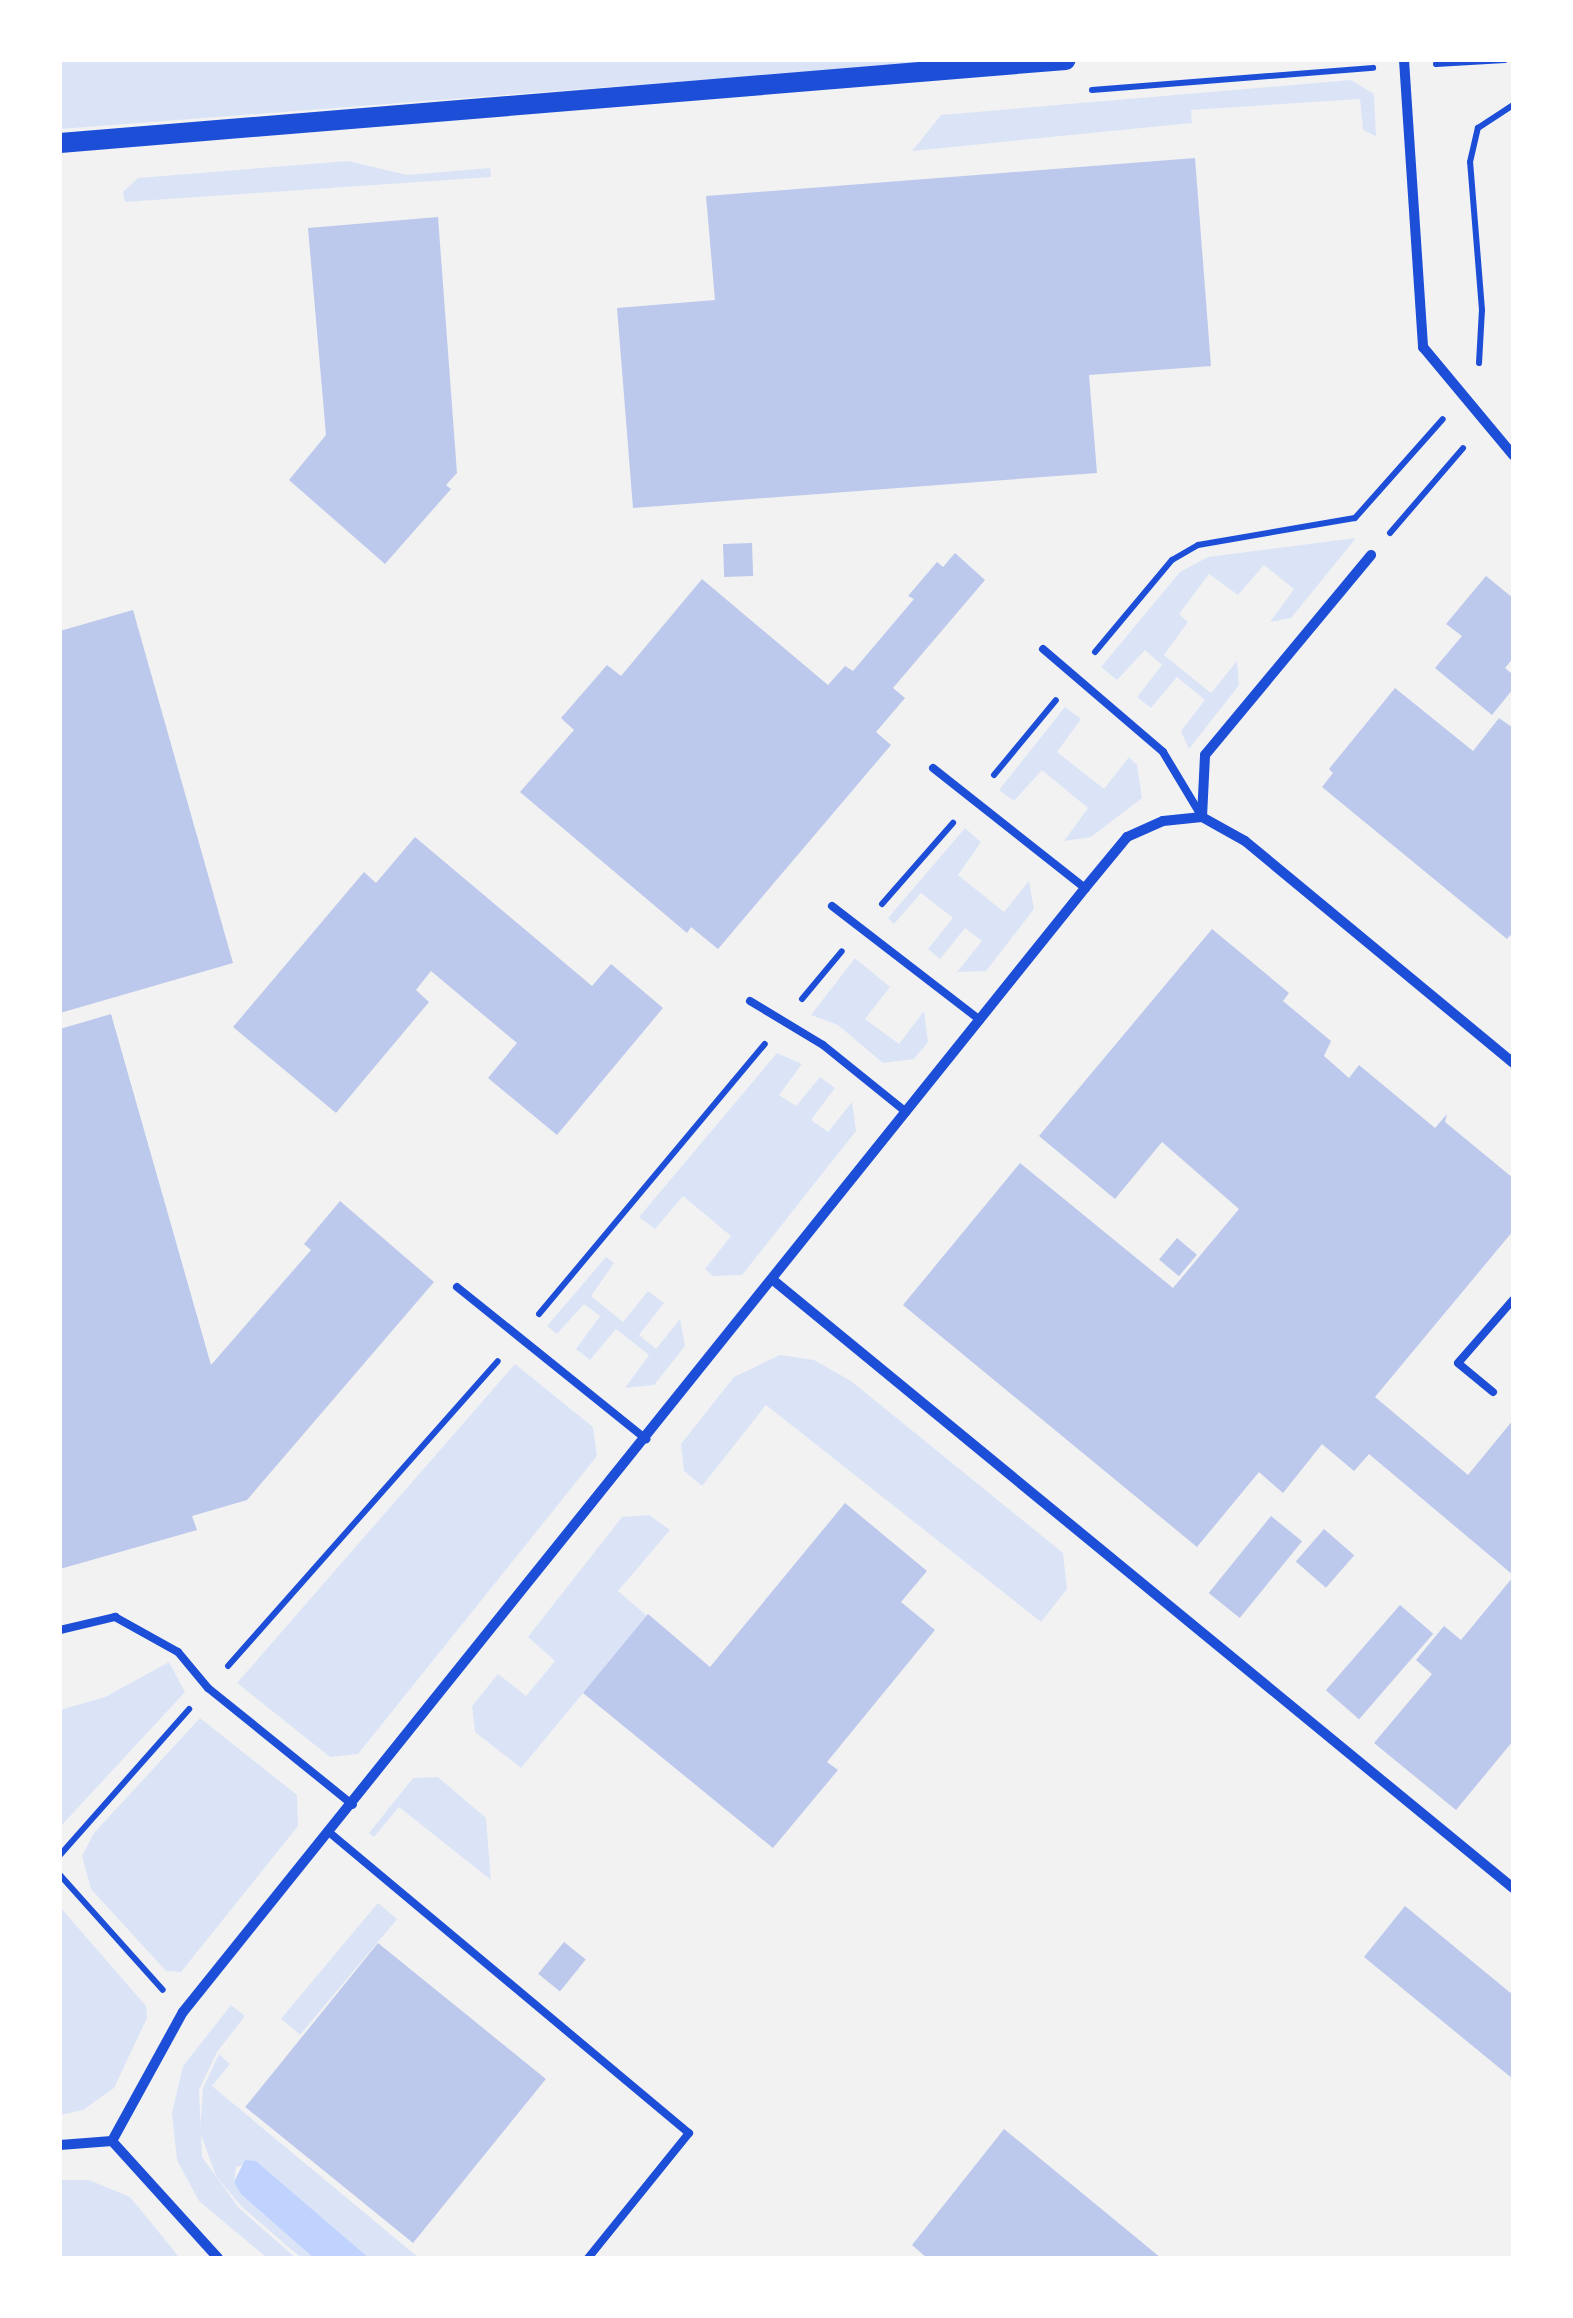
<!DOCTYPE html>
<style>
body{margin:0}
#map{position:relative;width:1573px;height:2318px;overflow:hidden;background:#f2f2f2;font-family:Overpass,sans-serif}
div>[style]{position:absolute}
.green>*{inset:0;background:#dbe4f7;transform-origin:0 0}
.water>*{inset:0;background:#bfd3fe}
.building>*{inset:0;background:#bdc9ec;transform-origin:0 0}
.path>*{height:6px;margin:-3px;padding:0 3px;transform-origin:3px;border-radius:3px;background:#1d4ed8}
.service>*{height:8px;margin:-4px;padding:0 4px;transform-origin:4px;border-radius:4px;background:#1d4ed8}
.minor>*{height:10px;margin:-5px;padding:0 5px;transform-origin:5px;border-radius:5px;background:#1d4ed8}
.secondary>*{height:20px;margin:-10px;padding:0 10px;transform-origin:10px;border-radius:10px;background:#1d4ed8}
span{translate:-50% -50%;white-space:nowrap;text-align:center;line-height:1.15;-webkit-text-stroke:10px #fff;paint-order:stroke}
.frame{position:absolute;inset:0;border:62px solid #fff;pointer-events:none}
</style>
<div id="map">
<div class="green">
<div style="clip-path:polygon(60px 60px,962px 60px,60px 129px)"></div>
<div style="clip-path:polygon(1351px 80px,1374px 94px,1376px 136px,1363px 130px,1360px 99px,1191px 110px,1192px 123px,912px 151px,941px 115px)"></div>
<div style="clip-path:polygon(348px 161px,407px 175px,490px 168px,491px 177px,125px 202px,123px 192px,138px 178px)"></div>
<div style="clip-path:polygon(1356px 538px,1291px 618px,1270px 622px,1294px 589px,1264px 565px,1238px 595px,1209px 574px,1179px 614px,1188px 622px,1164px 655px,1211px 693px,1237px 661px,1239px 685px,1189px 749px,1181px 731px,1205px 700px,1177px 677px,1151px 708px,1137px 697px,1162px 665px,1145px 650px,1117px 680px,1101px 667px,1180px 572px,1208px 557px)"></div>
<div style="clip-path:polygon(1065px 707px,1081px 719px,1057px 752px,1104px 789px,1129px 757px,1137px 765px,1142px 798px,1091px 837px,1064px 841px,1088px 808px,1042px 770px,1014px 801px,999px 790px)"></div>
<div style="clip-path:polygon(965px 828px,981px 842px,958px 875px,1004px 912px,1029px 881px,1034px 909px,986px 971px,957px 972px,982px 941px,965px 928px,940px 959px,928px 949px,953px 918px,921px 893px,894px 924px,888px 918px)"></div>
<div style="clip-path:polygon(855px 958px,890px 987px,865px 1019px,899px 1044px,924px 1011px,928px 1042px,914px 1059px,883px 1063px,838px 1025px,811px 1015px)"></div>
<div style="clip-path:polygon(777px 1053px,802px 1064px,779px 1095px,796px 1106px,820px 1077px,835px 1088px,811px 1120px,828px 1132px,852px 1102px,856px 1131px,742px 1275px,713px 1276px,705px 1269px,731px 1236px,683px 1196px,655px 1229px,639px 1217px)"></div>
<div style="clip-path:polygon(606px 1257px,614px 1263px,591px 1296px,623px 1322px,648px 1291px,664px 1303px,639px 1335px,656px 1349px,680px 1319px,685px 1346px,654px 1385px,625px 1388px,649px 1355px,616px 1329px,590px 1360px,576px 1349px,600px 1316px,584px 1304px,557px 1334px,547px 1326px)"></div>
<div style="clip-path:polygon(780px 1355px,814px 1360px,851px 1381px,1063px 1553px,1067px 1589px,1041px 1622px,766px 1405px,702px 1486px,684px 1471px,681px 1444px,734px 1377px)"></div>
<div style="clip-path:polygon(515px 1364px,593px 1427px,597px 1456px,358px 1754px,330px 1757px,237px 1683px)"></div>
<div style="clip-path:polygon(649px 1515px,670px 1530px,618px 1591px,647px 1616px,521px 1768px,475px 1732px,472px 1706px,498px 1674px,526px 1696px,555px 1661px,528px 1637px,622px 1517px)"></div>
<div style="clip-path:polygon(169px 1662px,185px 1692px,60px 1827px,60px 1710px,105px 1697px)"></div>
<div style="clip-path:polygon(200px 1718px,297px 1795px,298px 1826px,181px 1972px,166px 1971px,91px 1889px,82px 1856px,94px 1833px)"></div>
<div style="clip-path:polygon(438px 1777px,486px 1818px,491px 1880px,399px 1807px,374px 1837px,369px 1833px,413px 1778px)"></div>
<div style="left:378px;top:1903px;width:25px;height:151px;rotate:40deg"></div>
<div style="clip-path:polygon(60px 1907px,146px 2006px,147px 2018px,114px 2088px,83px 2110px,60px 2115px)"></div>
<div style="clip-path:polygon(231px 2005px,245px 2016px,217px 2052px,199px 2090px,202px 2157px,239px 2208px,296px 2258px,267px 2258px,199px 2201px,177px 2160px,172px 2113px,183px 2066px)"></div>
<div style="clip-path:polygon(219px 2054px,230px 2064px,212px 2086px,419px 2258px,369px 2258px,256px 2161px,236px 2167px,234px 2182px,315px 2258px,301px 2258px,241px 2206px,216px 2176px,200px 2132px,203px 2088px)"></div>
<div style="clip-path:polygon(60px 2180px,89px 2180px,130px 2197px,180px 2258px,60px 2258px)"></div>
</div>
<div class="water">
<div style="clip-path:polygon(245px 2160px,256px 2161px,369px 2258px,314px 2258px,241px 2194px,234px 2182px)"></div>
</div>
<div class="building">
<div style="clip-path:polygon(1195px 158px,1211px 366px,1089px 375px,1097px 473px,633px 508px,617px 308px,715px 300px,706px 196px)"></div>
<div style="clip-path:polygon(438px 217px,457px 473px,446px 485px,451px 489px,385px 564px,289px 480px,326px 435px,308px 228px)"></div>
<div style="left:752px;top:543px;width:33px;height:29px;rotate:88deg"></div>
<div style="clip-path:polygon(955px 553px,985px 580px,893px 688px,905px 698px,876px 732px,891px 745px,718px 949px,691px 927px,687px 933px,520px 792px,574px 730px,561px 718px,607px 665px,621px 676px,702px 579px,828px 685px,845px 666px,853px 671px,914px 599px,908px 596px,937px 562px,943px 567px)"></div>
<div style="clip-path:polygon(1486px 576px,1513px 598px,1513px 658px,1505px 668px,1513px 675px,1513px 689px,1492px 715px,1435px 668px,1462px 636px,1446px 624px)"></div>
<div style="clip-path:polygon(133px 610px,233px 963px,60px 1013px,60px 631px)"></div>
<div style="clip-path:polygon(1395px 688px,1473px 751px,1499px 718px,1513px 728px,1513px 932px,1507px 939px,1322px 787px,1333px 773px,1329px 769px)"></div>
<div style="clip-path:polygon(415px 837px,592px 986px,611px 964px,663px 1008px,557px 1135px,488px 1078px,517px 1043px,431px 971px,416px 990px,429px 1002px,336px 1113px,233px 1027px,364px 872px,376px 883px)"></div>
<div style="clip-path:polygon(1212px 929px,1289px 993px,1283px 1001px,1331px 1041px,1324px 1056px,1349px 1078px,1359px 1065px,1435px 1128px,1447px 1114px,1445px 1122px,1513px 1178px,1513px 1231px,1375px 1397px,1468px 1475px,1513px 1420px,1513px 1575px,1369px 1454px,1354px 1471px,1322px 1444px,1283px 1493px,1259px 1472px,1197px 1547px,903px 1305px,1020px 1163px,1173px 1288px,1239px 1209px,1162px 1142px,1115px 1199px,1039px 1136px)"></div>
<div style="clip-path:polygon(111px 1014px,211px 1365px,311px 1250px,304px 1244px,340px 1201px,434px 1282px,247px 1500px,192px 1516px,197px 1530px,60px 1569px,60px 1029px)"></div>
<div style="left:1177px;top:1238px;width:26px;height:28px;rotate:40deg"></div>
<div style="clip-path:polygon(845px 1503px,927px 1571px,901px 1602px,935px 1630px,827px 1762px,838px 1770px,773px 1848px,583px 1693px,648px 1614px,710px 1667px)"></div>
<div style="left:1271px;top:1516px;width:40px;height:99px;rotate:39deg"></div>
<div style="left:1324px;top:1529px;width:40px;height:43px;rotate:41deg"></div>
<div style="clip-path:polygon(1513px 1577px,1513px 1741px,1456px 1810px,1374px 1743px,1432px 1674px,1416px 1660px,1444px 1626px,1461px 1640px)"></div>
<div style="left:1400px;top:1605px;width:44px;height:113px;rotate:41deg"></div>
<div style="clip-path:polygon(1405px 1906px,1513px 1995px,1513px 2079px,1364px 1957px)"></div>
<div style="left:564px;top:1942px;width:28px;height:41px;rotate:39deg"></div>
<div style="left:378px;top:1943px;width:216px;height:211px;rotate:39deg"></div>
<div style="clip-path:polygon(1004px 2129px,1161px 2258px,927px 2258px,912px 2245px)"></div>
</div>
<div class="path">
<div style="left:1436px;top:64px;width:69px;rotate:-3.3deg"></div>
<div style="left:1092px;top:90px;width:282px;rotate:-4.5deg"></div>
<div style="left:1479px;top:363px;width:53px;rotate:-86.8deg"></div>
<div style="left:1482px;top:310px;width:148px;rotate:-94.6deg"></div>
<div style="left:1470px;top:162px;width:35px;rotate:-77deg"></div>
<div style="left:1478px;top:128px;width:42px;rotate:-33.3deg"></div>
<div style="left:1390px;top:533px;width:112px;rotate:-49.3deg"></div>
<div style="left:1095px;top:652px;width:120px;rotate:-50.1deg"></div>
<div style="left:1172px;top:560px;width:30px;rotate:-30deg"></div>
<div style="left:1198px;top:545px;width:159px;rotate:-9.8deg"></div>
<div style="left:1355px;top:518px;width:132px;rotate:-48.4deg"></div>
<div style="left:994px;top:775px;width:97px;rotate:-50.4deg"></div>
<div style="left:882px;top:904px;width:108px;rotate:-48.8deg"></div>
<div style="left:802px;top:999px;width:62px;rotate:-50.2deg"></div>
<div style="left:539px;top:1314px;width:352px;rotate:-50.1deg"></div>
<div style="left:228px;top:1666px;width:407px;rotate:-48.5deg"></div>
<div style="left:60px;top:1855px;width:195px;rotate:-48.5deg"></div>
<div style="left:60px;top:1875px;width:154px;rotate:48.2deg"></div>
</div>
<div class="service">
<div style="left:1043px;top:649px;width:158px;rotate:40.6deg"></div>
<div style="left:1163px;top:752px;width:76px;rotate:59deg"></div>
<div style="left:933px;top:768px;width:194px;rotate:38.3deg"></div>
<div style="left:832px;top:906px;width:187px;rotate:37.6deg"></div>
<div style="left:750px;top:1001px;width:85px;rotate:31.1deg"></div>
<div style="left:823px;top:1045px;width:107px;rotate:38.9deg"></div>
<div style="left:457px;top:1287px;width:243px;rotate:38.8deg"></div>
<div style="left:1493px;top:1392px;width:45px;rotate:-140.4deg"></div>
<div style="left:1458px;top:1363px;width:84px;rotate:-48.9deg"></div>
<div style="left:60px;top:1630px;width:57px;rotate:-13.3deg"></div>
<div style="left:115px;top:1617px;width:72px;rotate:29.1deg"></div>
<div style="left:178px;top:1652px;width:47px;rotate:50.2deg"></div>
<div style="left:208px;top:1688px;width:186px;rotate:38.9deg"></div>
<div style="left:330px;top:1833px;width:468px;rotate:39.9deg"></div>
<div style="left:689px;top:2133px;width:161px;rotate:128.9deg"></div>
</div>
<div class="minor">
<div style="left:1404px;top:60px;width:288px;rotate:86.2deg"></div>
<div style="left:1423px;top:347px;width:141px;rotate:50.2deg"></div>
<div style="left:1202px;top:817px;width:49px;rotate:29.2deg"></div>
<div style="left:1245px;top:841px;width:348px;rotate:39.6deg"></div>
<div style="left:773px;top:1280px;width:958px;rotate:39.41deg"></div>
<div style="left:112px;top:2141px;width:158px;rotate:47.8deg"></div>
<div style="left:60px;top:2145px;width:52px;rotate:-4.4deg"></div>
<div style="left:112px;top:2141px;width:147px;rotate:-61.2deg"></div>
<div style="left:183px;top:2012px;width:1441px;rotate:-51.25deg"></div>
<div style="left:1085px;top:888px;width:66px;rotate:-50.5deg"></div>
<div style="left:1127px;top:837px;width:39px;rotate:-24deg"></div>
<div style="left:1163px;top:821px;width:39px;rotate:-6deg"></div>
<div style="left:1202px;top:817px;width:62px;rotate:-87.2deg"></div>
<div style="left:1205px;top:755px;width:260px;rotate:-50.3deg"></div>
</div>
<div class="secondary">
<div style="left:60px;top:143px;width:1009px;rotate:-4.72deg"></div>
</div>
<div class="frame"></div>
</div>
